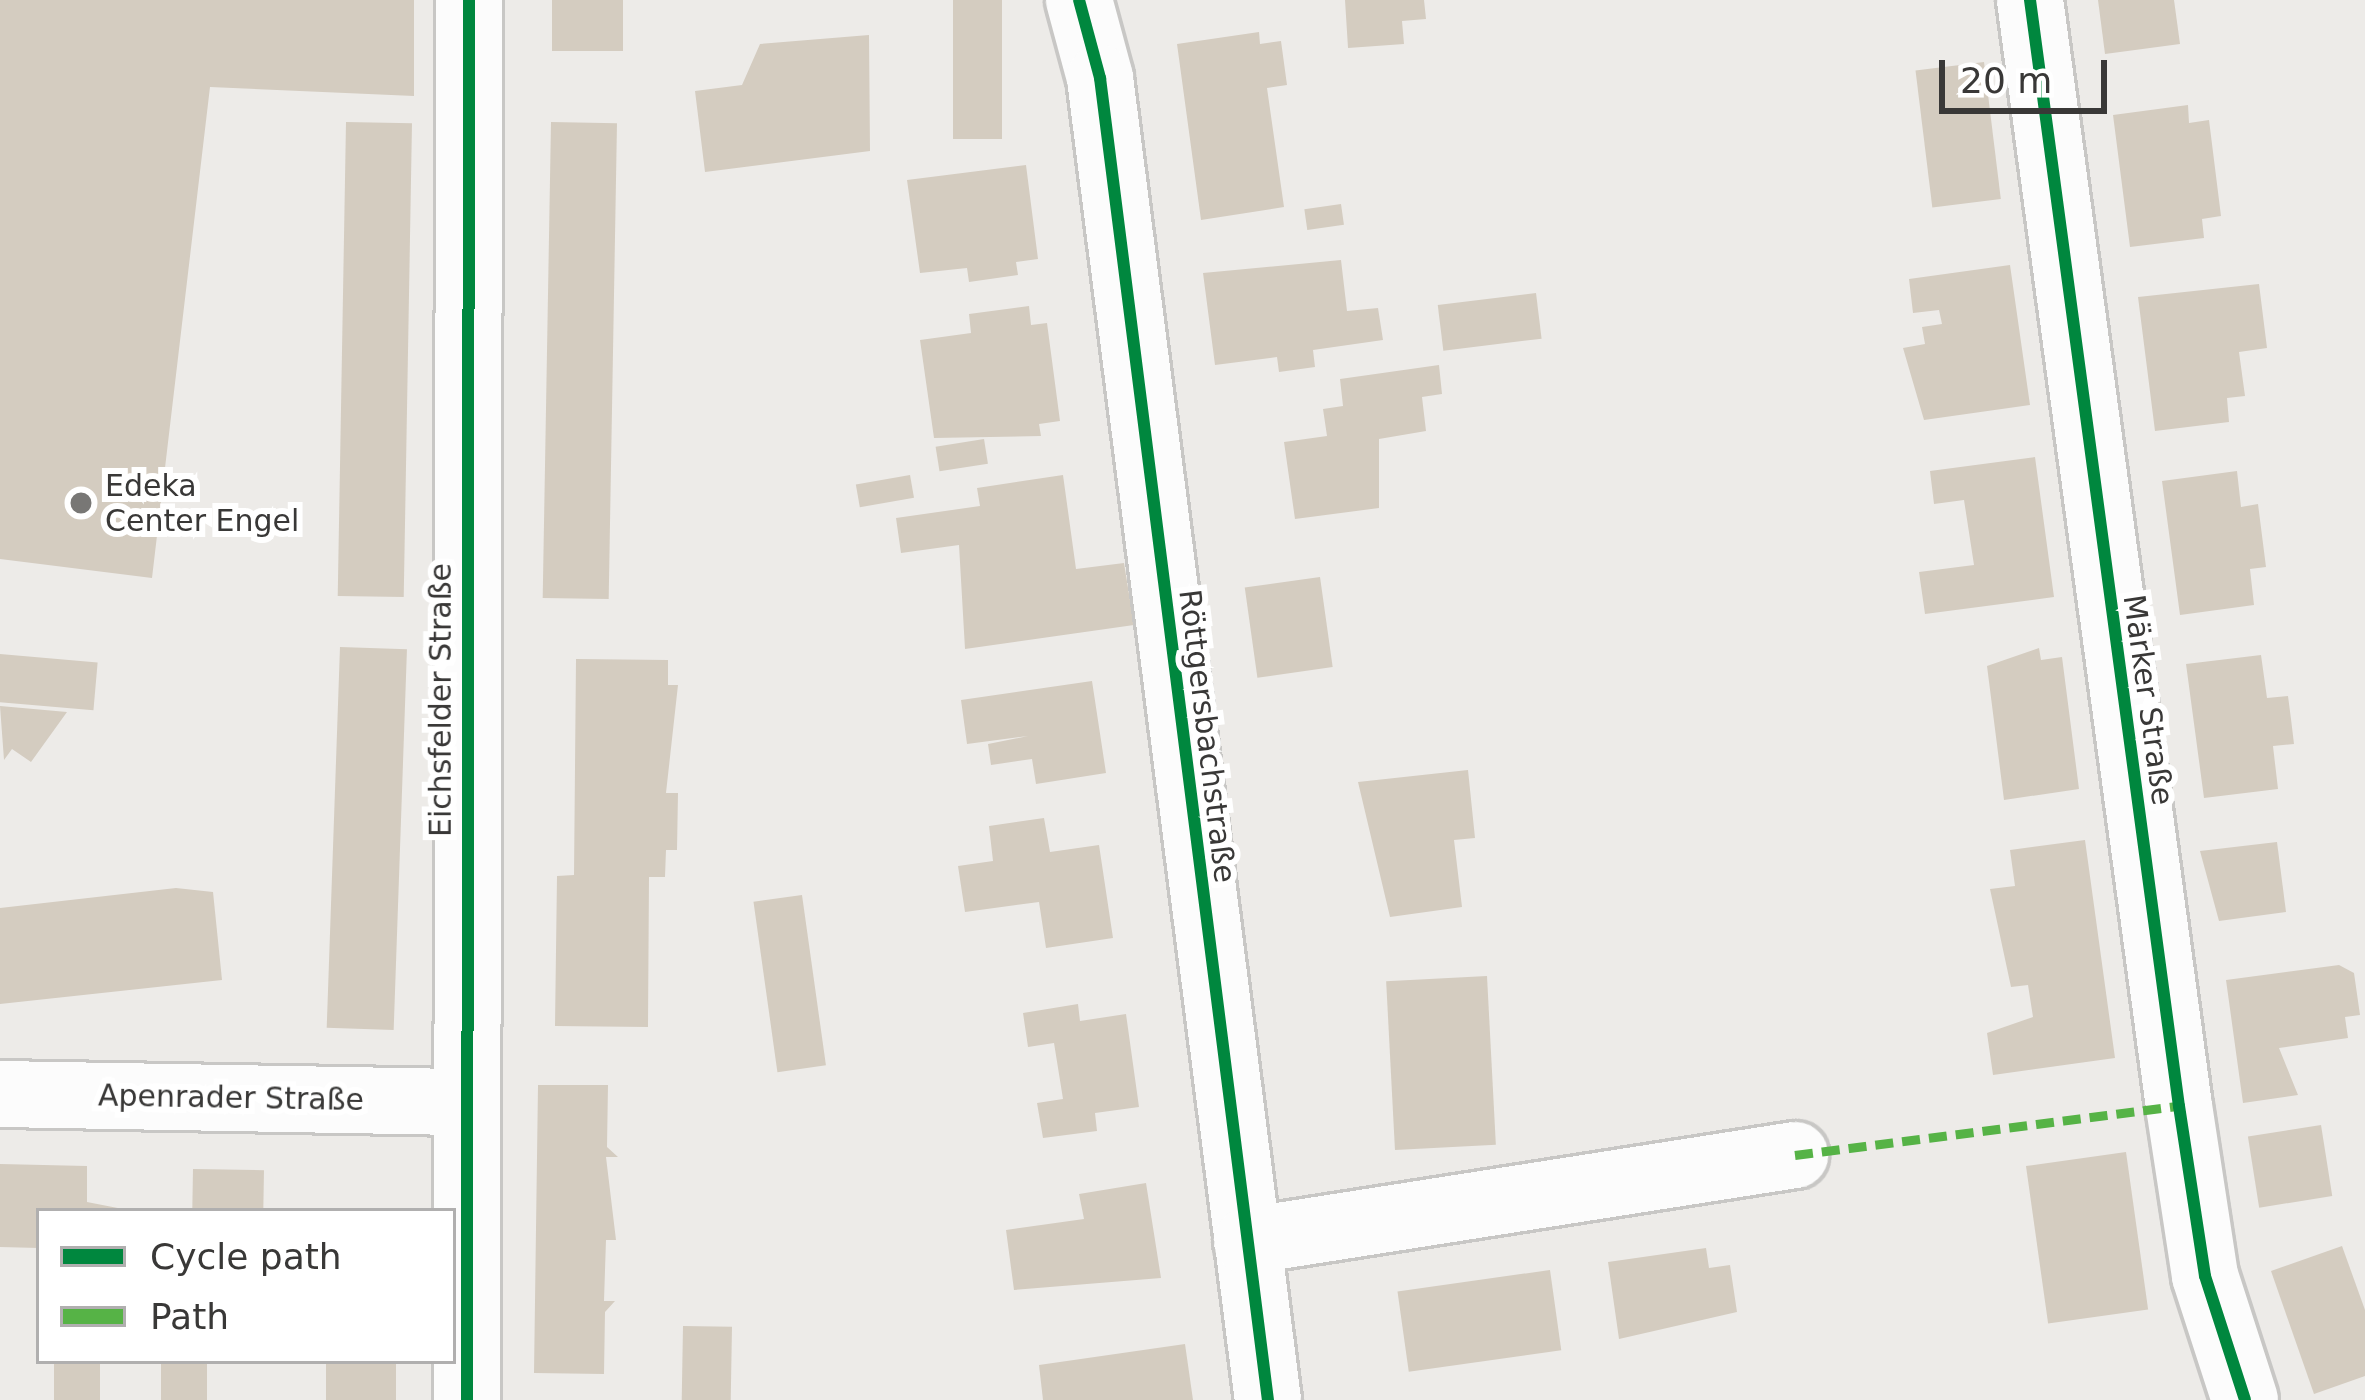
<!DOCTYPE html>
<meta charset="utf-8">
<style>
body{margin:0}
#map{position:relative;width:2365px;height:1400px;overflow:hidden;background:#edebe8;font-family:"DejaVu Sans",sans-serif}
div>[style]{position:absolute}
.building>*{inset:0;background:#d4ccc0;transform-origin:0 0}
.roads{filter:drop-shadow(3px 0 #c8c7c5) drop-shadow(-3px 0 #c8c7c5) drop-shadow(0 3px #c8c7c5) drop-shadow(0 -3px #c8c7c5)}
.minor>*{height:66px;margin:-33px;padding:0 33px;transform-origin:33px;border-radius:33px;background:#fcfcfc}
.quiet>*{height:9px;margin-top:-4.5px;transform-origin:0;background:repeating-linear-gradient(90deg,#56b346 0 18px,transparent 0 27px)}
.cycleway>*{height:12px;margin:-6px;padding:0 6px;transform-origin:6px;border-radius:6px;background:#00873e}
.dots>*{width:33px;height:33px;translate:-50% -50%;box-sizing:border-box;border:6px solid #fff;border-radius:50%}
span{translate:-50% -50%;white-space:nowrap;text-align:center;line-height:1.15;-webkit-text-stroke:12px #fff;paint-order:stroke}
.poi-label{font-size:30px;color:#393837}
.left{translate:0 -50%;text-align:left}
.street-label{font-size:30px;color:#393837}
.legend{position:absolute;left:36px;top:1208px;width:420px;height:156px;box-sizing:border-box;background:#fff;border:3px solid #b0afaf;margin:0;padding:15px 21px;list-style:none;font-size:36px;color:#393837}
.legend li{display:flex;align-items:center;gap:24px;height:60px}
.legend b{width:60px;border:3px solid #b0afaf}
.scale{position:absolute;left:1939px;top:60px;width:168px;height:54px;box-sizing:border-box;border:6px solid #393837;border-top:0;padding-left:15px;font-size:36px;line-height:42px;white-space:nowrap;color:#393837;-webkit-text-stroke:9px #fff;paint-order:stroke}
</style>
<div id="map">
<div class="building">
<div style="clip-path:polygon(0 0,414px 0,414px 96px,210px 87px,152px 578px,0 559px)"></div>
<div style="left:552px;top:0;width:71px;height:51px"></div>
<div style="left:953px;top:0;width:49px;height:139px"></div>
<div style="clip-path:polygon(1345px 0,1424px 0,1426px 19px,1402px 21px,1404px 44px,1348px 48px)"></div>
<div style="clip-path:polygon(2098px 0,2174px 0,2180px 44px,2105px 54px)"></div>
<div style="clip-path:polygon(1259px 32px,1260px 44px,1281px 41px,1287px 85px,1267px 88px,1284px 207px,1201px 220px,1177px 44px)"></div>
<div style="clip-path:polygon(869px 35px,870px 151px,705px 172px,695px 91px,742px 85px,760px 44px)"></div>
<div style="left:1984px;top:62px;width:138px;height:69px;rotate:83deg"></div>
<div style="clip-path:polygon(2188px 105px,2189px 123px,2209px 120px,2221px 216px,2202px 219px,2204px 238px,2130px 247px,2113px 115px)"></div>
<div style="left:346px;top:122px;width:66px;height:474px;rotate:1deg"></div>
<div style="left:551px;top:122px;width:66px;height:476px;rotate:1deg"></div>
<div style="clip-path:polygon(1026px 165px,1038px 259px,1016px 262px,1018px 275px,969px 282px,967px 268px,920px 273px,907px 180px)"></div>
<div style="left:1341px;top:204px;width:21px;height:37px;rotate:82deg"></div>
<div style="clip-path:polygon(1341px 260px,1347px 311px,1378px 308px,1383px 340px,1313px 350px,1315px 367px,1279px 372px,1277px 357px,1215px 365px,1203px 273px)"></div>
<div style="clip-path:polygon(2010px 265px,2030px 405px,1924px 420px,1903px 348px,1925px 344px,1922px 327px,1942px 324px,1939px 310px,1913px 313px,1909px 279px)"></div>
<div style="clip-path:polygon(2259px 284px,2267px 348px,2239px 352px,2245px 396px,2227px 398px,2229px 422px,2155px 431px,2138px 297px)"></div>
<div style="left:1536px;top:293px;width:46px;height:99px;rotate:83deg"></div>
<div style="clip-path:polygon(1029px 306px,1031px 325px,1047px 323px,1060px 421px,1039px 424px,1041px 436px,934px 438px,920px 340px,971px 333px,969px 314px)"></div>
<div style="clip-path:polygon(1439px 365px,1442px 394px,1422px 397px,1426px 431px,1379px 439px,1379px 508px,1295px 519px,1284px 442px,1327px 436px,1323px 409px,1343px 406px,1340px 379px)"></div>
<div style="left:984px;top:439px;width:25px;height:49px;rotate:81deg"></div>
<div style="clip-path:polygon(2035px 457px,2054px 597px,1925px 614px,1919px 572px,1974px 565px,1964px 500px,1934px 504px,1930px 471px)"></div>
<div style="clip-path:polygon(2237px 471px,2241px 507px,2258px 504px,2266px 567px,2250px 569px,2254px 605px,2180px 615px,2162px 481px)"></div>
<div style="left:910px;top:475px;width:23px;height:55px;rotate:80deg"></div>
<div style="clip-path:polygon(1063px 475px,1076px 569px,1124px 563px,1134px 625px,965px 649px,959px 545px,901px 553px,896px 518px,980px 506px,977px 488px)"></div>
<div style="left:1320px;top:577px;width:91px;height:76px;rotate:82deg"></div>
<div style="left:340px;top:647px;width:67px;height:381px;rotate:2deg"></div>
<div style="clip-path:polygon(2039px 648px,2041px 660px,2062px 657px,2079px 789px,2004px 800px,1987px 666px)"></div>
<div style="left:0;top:654px;width:98px;height:48px;rotate:5deg"></div>
<div style="clip-path:polygon(2261px 655px,2267px 698px,2288px 696px,2291px 719px,2294px 744px,2273px 746px,2278px 789px,2204px 798px,2186px 664px)"></div>
<div style="clip-path:polygon(576px 659px,668px 660px,668px 685px,678px 685px,666px 793px,678px 793px,677px 850px,666px 850px,665px 877px,649px 877px,648px 1027px,555px 1026px,557px 876px,574px 875px)"></div>
<div style="clip-path:polygon(1092px 681px,1106px 773px,1036px 784px,1032px 759px,991px 765px,988px 744px,1028px 736px,967px 744px,961px 700px)"></div>
<div style="clip-path:polygon(0 706px,67px 712px,31px 762px,12px 749px,4px 760px)"></div>
<div style="clip-path:polygon(1468px 770px,1475px 838px,1454px 840px,1462px 907px,1390px 917px,1358px 782px)"></div>
<div style="clip-path:polygon(1044px 818px,1050px 852px,1099px 845px,1113px 938px,1046px 948px,1039px 902px,965px 912px,958px 866px,993px 861px,989px 826px)"></div>
<div style="clip-path:polygon(2085px 840px,2115px 1058px,1993px 1075px,1987px 1033px,2033px 1017px,2028px 985px,2011px 987px,1990px 889px,2015px 886px,2010px 850px)"></div>
<div style="clip-path:polygon(2277px 842px,2286px 912px,2219px 921px,2200px 851px)"></div>
<div style="clip-path:polygon(176px 888px,213px 892px,222px 980px,0 1004px,0 908px)"></div>
<div style="left:802px;top:895px;width:172px;height:49px;rotate:82deg"></div>
<div style="clip-path:polygon(2339px 965px,2354px 973px,2360px 1015px,2345px 1017px,2348px 1038px,2279px 1048px,2298px 1095px,2243px 1103px,2226px 980px)"></div>
<div style="left:1487px;top:976px;width:169px;height:101px;rotate:87deg"></div>
<div style="clip-path:polygon(1078px 1004px,1080px 1021px,1126px 1014px,1139px 1107px,1095px 1113px,1097px 1131px,1043px 1138px,1037px 1103px,1063px 1099px,1054px 1043px,1028px 1047px,1023px 1013px)"></div>
<div style="clip-path:polygon(538px 1085px,608px 1085px,607px 1147px,618px 1157px,606px 1157px,616px 1240px,606px 1240px,604px 1301px,615px 1301px,605px 1312px,604px 1374px,534px 1373px)"></div>
<div style="left:2321px;top:1125px;width:72px;height:74px;rotate:81deg"></div>
<div style="left:2126px;top:1152px;width:159px;height:101px;rotate:82deg"></div>
<div style="clip-path:polygon(0 1164px,87px 1166px,87px 1202px,133px 1211px,39px 1211px,39px 1248px,0 1247px)"></div>
<div style="left:193px;top:1169px;width:71px;height:42px;rotate:1deg"></div>
<div style="clip-path:polygon(1146px 1183px,1161px 1278px,1014px 1290px,1006px 1230px,1084px 1219px,1079px 1194px)"></div>
<div style="clip-path:polygon(2342px 1246px,2365px 1310px,2365px 1376px,2314px 1394px,2271px 1271px)"></div>
<div style="clip-path:polygon(1706px 1248px,1709px 1268px,1730px 1265px,1737px 1312px,1619px 1339px,1608px 1262px)"></div>
<div style="left:1550px;top:1270px;width:81px;height:154px;rotate:82deg"></div>
<div style="left:683px;top:1326px;width:49px;height:74px;rotate:1deg"></div>
<div style="clip-path:polygon(1185px 1344px,1193px 1400px,1043px 1400px,1039px 1365px)"></div>
<div style="left:54px;top:1361px;width:46px;height:39px"></div>
<div style="left:161px;top:1361px;width:46px;height:39px"></div>
<div style="left:326px;top:1361px;width:70px;height:39px"></div>
</div>
<div class="roads">
<div class="minor">
<div style="left:1079px;top:0;width:81px;rotate:74.9deg"></div>
<div style="left:1100px;top:78px;width:1333px;rotate:82.76deg"></div>
<div style="left:2030px;top:0;width:1116px;rotate:82.33deg"></div>
<div style="left:2179px;top:1106px;width:172px;rotate:81.3deg"></div>
<div style="left:2205px;top:1276px;width:130px;rotate:72.1deg"></div>
<div style="left:0;top:1094px;width:463px;rotate:1deg"></div>
<div style="left:1247px;top:1241px;width:555px;rotate:-8.92deg"></div>
<div style="left:467px;top:1400px;width:1400px;rotate:-89.92deg"></div>
</div>
</div>
<div class="quiet">
<div style="left:1795px;top:1155px;width:387px;rotate:-7.3deg"></div>
</div>
<div class="cycleway">
<div style="left:1079px;top:0;width:81px;rotate:74.9deg"></div>
<div style="left:1100px;top:78px;width:1333px;rotate:82.76deg"></div>
<div style="left:2030px;top:0;width:1116px;rotate:82.33deg"></div>
<div style="left:2179px;top:1106px;width:172px;rotate:81.3deg"></div>
<div style="left:2205px;top:1276px;width:130px;rotate:72.1deg"></div>
<div style="left:467px;top:1400px;width:1400px;rotate:-89.92deg"></div>
</div>
<div class="dots">
<div style="left:81px;top:503px;background:#787775"></div>
</div>
<div class="poi-label">
<span class="left" style="left:105px;top:503px">Edeka<br>Center Engel</span>
</div>
<div class="street-label">
<span style="left:441px;top:700px;rotate:-90deg">Eichsfelder Straße</span>
<span style="left:2148px;top:700px;rotate:82deg">Märker Straße</span>
<span style="left:1207px;top:736px;rotate:83deg">Röttgersbachstraße</span>
<span style="left:231px;top:1098px;rotate:1deg">Apenrader Straße</span>
</div>
<ul class="legend">
<li><b style="height:15px;background:#00873e"></b>Cycle path</li>
<li><b style="height:15px;background:#56b346"></b>Path</li>
</ul>
<div class="scale">20 m</div>
</div>
